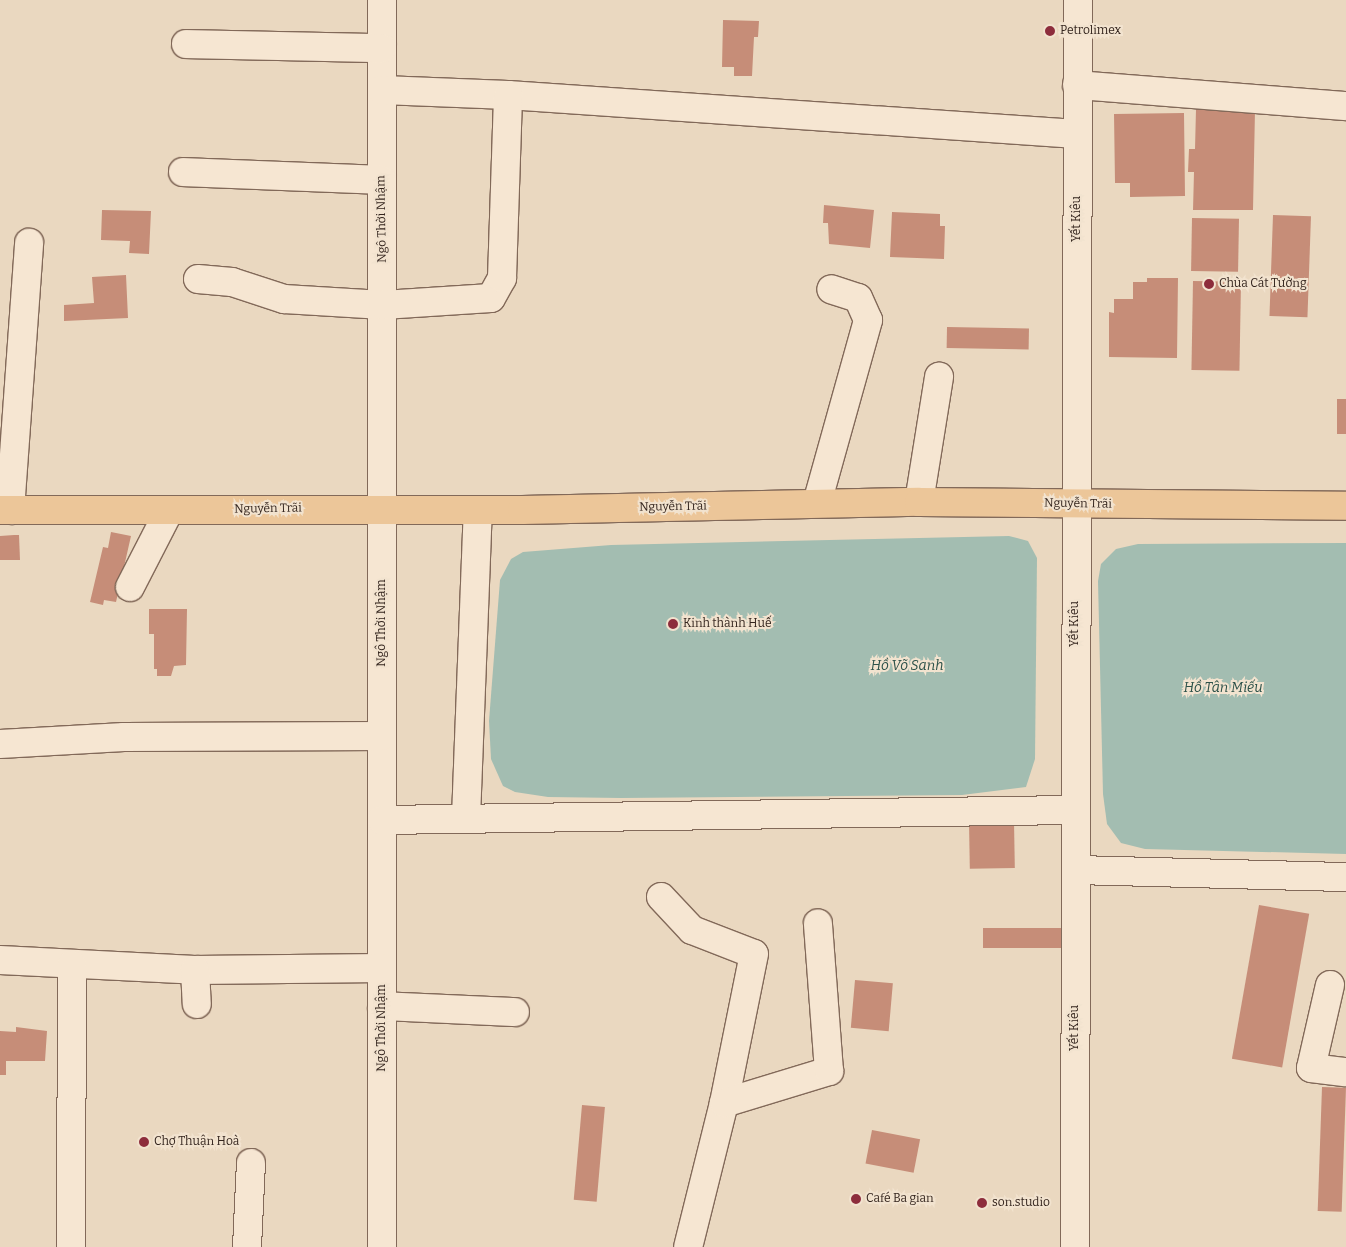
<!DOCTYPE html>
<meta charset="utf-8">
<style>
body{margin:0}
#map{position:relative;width:1346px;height:1247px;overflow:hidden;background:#ead8c0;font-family:Bitter,serif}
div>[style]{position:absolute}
.water>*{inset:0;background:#a3bdb1}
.building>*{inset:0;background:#c68d78;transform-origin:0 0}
.roads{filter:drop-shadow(1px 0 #826959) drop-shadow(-1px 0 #826959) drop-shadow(0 1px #826959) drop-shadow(0 -1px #826959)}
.minor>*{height:28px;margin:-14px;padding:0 14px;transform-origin:14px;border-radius:14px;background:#f6e6d2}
.major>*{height:28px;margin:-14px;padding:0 14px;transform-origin:14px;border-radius:14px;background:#ecc699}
.dots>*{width:14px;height:14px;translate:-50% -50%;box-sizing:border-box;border:2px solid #f2e3cf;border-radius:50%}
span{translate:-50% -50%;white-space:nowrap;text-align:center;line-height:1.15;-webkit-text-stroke:4px #f2e3cf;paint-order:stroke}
.poi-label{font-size:12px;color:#33241d}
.left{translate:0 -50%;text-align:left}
.street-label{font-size:12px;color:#33241d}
.water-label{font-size:14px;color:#2d524a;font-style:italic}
</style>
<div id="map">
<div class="water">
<div style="clip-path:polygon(1009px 536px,1028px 541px,1037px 558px,1035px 759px,1026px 787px,962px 795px,621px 798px,548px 797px,515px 792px,503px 786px,491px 759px,489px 721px,500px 580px,511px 559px,523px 552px,611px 545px)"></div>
<div style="clip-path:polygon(1346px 543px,1346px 854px,1145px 849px,1121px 843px,1107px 824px,1103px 794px,1098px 581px,1101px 564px,1116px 549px,1138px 544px)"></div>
</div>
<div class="building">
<div style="clip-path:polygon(723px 20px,759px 21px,758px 37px,754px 37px,752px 76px,734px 76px,734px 67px,722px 67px)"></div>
<div style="clip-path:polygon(1196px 109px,1255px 110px,1253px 210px,1193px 210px,1194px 172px,1188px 172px,1189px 149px,1195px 149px)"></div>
<div style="clip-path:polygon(1184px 113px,1185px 196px,1130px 197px,1130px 183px,1115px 183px,1114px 114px)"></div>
<div style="clip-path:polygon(824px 205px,874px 210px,870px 248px,829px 244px,828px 223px,823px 223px)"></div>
<div style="clip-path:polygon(102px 210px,151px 211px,149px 254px,129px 253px,130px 241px,101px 240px)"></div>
<div style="clip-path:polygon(892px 212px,940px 214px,940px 226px,945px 226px,944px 259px,890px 257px)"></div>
<div style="left:1273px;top:215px;width:38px;height:101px;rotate:2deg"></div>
<div style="left:1192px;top:218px;width:47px;height:53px;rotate:1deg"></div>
<div style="clip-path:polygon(126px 275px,128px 318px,64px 321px,64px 305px,94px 303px,92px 277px)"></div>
<div style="clip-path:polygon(1147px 278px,1178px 278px,1177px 358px,1109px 357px,1109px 312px,1114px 313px,1114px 299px,1133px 299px,1133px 282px,1147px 282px)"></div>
<div style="left:1193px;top:281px;width:48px;height:89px;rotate:1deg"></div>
<div style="left:947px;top:327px;width:82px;height:21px;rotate:1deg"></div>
<div style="left:1337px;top:399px;width:9px;height:35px"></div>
<div style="clip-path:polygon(111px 532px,131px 536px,116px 602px,104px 600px,103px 605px,90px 602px,103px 547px,108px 548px)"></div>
<div style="clip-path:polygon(14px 535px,19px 535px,20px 560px,0 560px,0 536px)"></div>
<div style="clip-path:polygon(149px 609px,187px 609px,186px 665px,174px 666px,171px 676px,157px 676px,157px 669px,154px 669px,154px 634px,149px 634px)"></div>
<div style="left:1014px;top:821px;width:47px;height:45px;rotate:89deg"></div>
<div style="left:1259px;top:905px;width:51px;height:156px;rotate:10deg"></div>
<div style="left:1073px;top:928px;width:20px;height:90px;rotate:90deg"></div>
<div style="left:855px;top:980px;width:38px;height:48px;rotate:5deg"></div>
<div style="clip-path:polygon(16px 1027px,47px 1031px,45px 1061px,6px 1061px,6px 1075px,0 1075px,0 1031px,16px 1032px)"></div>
<div style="left:1322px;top:1087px;width:24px;height:124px;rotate:2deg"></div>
<div style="left:582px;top:1105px;width:23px;height:95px;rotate:5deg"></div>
<div style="left:872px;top:1130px;width:49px;height:34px;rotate:11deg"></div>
</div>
<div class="roads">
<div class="minor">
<div style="left:382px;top:0;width:1247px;rotate:90deg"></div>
<div style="left:186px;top:44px;width:196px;rotate:1.2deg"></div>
<div style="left:1077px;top:85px;width:270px;rotate:4.5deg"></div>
<div style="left:382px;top:90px;width:126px;rotate:2.3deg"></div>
<div style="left:508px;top:95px;width:570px;rotate:3.92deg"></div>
<div style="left:183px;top:172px;width:199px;rotate:2.3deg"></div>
<div style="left:198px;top:279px;width:34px;rotate:5deg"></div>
<div style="left:232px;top:282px;width:55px;rotate:18.1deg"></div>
<div style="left:284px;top:299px;width:99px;rotate:3.5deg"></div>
<div style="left:383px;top:305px;width:108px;rotate:-3.7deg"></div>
<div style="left:491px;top:298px;width:23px;rotate:-61deg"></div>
<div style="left:502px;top:278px;width:183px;rotate:-88.1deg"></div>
<div style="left:919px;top:502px;width:127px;rotate:-80.9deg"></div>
<div style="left:817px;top:503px;width:190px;rotate:-74.4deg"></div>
<div style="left:868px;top:320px;width:24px;rotate:-114deg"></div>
<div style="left:858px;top:298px;width:28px;rotate:-162deg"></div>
<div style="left:10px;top:510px;width:268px;rotate:-85.9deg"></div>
<div style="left:130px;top:587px;width:85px;rotate:-62.8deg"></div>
<div style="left:0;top:744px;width:124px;rotate:-3.2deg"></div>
<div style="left:124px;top:737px;width:258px;rotate:-0.2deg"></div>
<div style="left:466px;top:818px;width:308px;rotate:-87.8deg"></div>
<div style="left:382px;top:820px;width:692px;rotate:-0.83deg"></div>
<div style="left:1076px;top:870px;width:270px;rotate:1.5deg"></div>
<div style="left:661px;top:897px;width:45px;rotate:46.8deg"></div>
<div style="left:692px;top:930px;width:66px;rotate:21.2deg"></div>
<div style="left:754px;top:954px;width:152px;rotate:101.4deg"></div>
<div style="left:724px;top:1103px;width:148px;rotate:104deg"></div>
<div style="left:0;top:960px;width:195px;rotate:2.9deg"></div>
<div style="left:195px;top:970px;width:187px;rotate:-0.6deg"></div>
<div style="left:195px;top:970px;width:34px;rotate:87deg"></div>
<div style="left:1330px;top:985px;width:85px;rotate:102.9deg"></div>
<div style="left:1311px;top:1068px;width:35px;rotate:7deg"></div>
<div style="left:382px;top:1006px;width:133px;rotate:2.6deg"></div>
<div style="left:724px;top:1103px;width:110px;rotate:-16.9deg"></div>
<div style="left:829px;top:1071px;width:148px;rotate:-94.3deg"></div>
<div style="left:71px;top:1247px;width:282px;rotate:-89.8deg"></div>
<div style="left:247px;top:1247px;width:84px;rotate:-87.3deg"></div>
<div style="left:1075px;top:1247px;width:1247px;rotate:-89.86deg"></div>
</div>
<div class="major">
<div style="left:0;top:510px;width:522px"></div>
<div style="left:522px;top:510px;width:397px;rotate:-1.2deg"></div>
<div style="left:919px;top:502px;width:427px;rotate:0.5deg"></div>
</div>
</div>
<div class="dots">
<div style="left:1050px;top:31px;background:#8d2d3c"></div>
<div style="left:1209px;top:284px;background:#8d2d3c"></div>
<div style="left:673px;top:624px;background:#8d2d3c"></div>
<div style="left:144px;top:1142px;background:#8d2d3c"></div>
<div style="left:856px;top:1199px;background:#8d2d3c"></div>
<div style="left:982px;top:1203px;background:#8d2d3c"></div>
</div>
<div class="poi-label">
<span class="left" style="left:1060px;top:31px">Petrolimex</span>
<span class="left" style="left:1219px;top:284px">Chùa Cát Tường</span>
<span class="left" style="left:683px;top:624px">Kinh thành Huế</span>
<span class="left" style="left:154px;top:1142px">Chợ Thuận Hoà</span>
<span class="left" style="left:866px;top:1199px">Café Ba gian</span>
<span class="left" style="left:992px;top:1203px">son.studio</span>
</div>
<div class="street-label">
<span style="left:382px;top:219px;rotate:-91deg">Ngô Thời Nhậm</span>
<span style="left:1077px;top:219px;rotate:-90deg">Yết Kiêu</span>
<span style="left:1078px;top:504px;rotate:1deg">Nguyễn Trãi</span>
<span style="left:673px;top:507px;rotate:-1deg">Nguyễn Trãi</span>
<span style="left:268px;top:509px;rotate:-1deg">Nguyễn Trãi</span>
<span style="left:382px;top:623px;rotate:-90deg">Ngô Thời Nhậm</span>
<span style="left:1075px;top:624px;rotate:-90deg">Yết Kiêu</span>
<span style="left:382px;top:1028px;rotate:-90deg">Ngô Thời Nhậm</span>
<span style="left:1075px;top:1028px;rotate:-90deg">Yết Kiêu</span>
</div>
<div class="water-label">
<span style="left:907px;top:666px">Hồ Võ Sanh</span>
<span style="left:1223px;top:688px">Hồ Tân Miếu</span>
</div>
</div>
